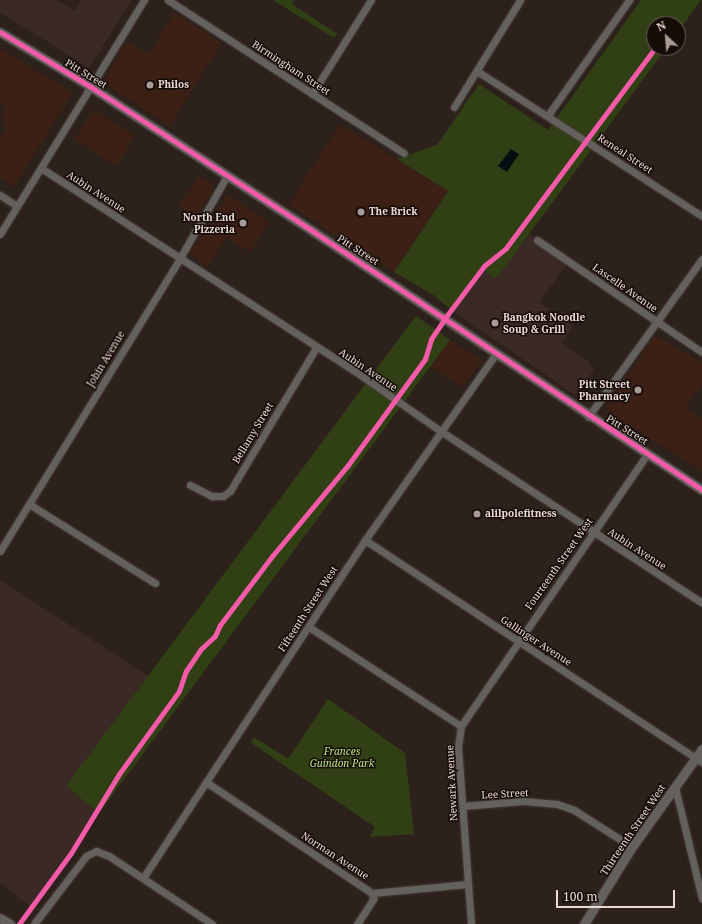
<!DOCTYPE html>
<style>
body{margin:0}
#map{position:relative;width:702px;height:924px;overflow:hidden;background:#2d211c;font-family:"Noto Serif",serif}
div>[style]{position:absolute}
[style*='--x']{left:calc(var(--x)*1px);top:calc(var(--y)*1px);width:calc(var(--w)*1px);rotate:calc(var(--a)*1deg)}
.built>*{inset:0;background:#3c2015}
.industrial>*{inset:0;background:#3b2926}
.education>*{inset:0;background:#3b2925}
.green>*{inset:0;background:#314014}
.water>*{inset:0;background:#050f12}
.roads{filter:drop-shadow(0 0 1px #463c37) drop-shadow(0 0 1px #463c37)}
.minor>*{height:7px;margin:-3.5px;padding:0 3.5px;transform-origin:3.5px;border-radius:3.5px;background:#63605d}
.tertiary>*{height:9px;margin:-4.5px;padding:0 4.5px;transform-origin:4.5px;border-radius:4.5px;background:#63605d}
.cycleway>*{height:5px;margin:-2.5px;padding:0 2.5px;transform-origin:2.5px;border-radius:2.5px;background:#f35aa7}
.dots>*{width:11px;height:11px;translate:-50% -50%;box-sizing:border-box;border:2px solid #150b07;border-radius:50%}
span{translate:-50% -50%;white-space:nowrap;text-align:center;line-height:1.15;-webkit-text-stroke:3px #150b07;paint-order:stroke}
.street-label{font-size:10px;color:#ebdbd4}
.poi-label{font-size:10px;color:#ebdbd4;font-weight:700}
.left{translate:0 -50%;text-align:left}
.right{translate:-100% -50%;text-align:right}
.park-label{font-size:10px;color:#bbe97a;font-style:italic}
.north{position:absolute;left:646px;top:16px;width:40px;height:40px;box-sizing:border-box;background:#150b07;border:1px solid #6b5e59;border-radius:50%;rotate:334deg;font-size:11px;font-weight:700;line-height:16px;text-align:center;color:#ebdbd4}
.north::after{content:'';display:block;margin:auto;width:14px;height:18px;background:#a89a94;clip-path:polygon(50% 0,100% 100%,50% 72%,0 100%)}
.scale{position:absolute;left:556px;top:890px;width:119px;height:18px;box-sizing:border-box;border:2px solid #ebdbd4;border-top:0;padding-left:5px;font-size:12px;line-height:14px;white-space:nowrap;color:#ebdbd4;-webkit-text-stroke:3px #150b07;paint-order:stroke}
</style>
<div id="map">
<div class="built">
<div style="clip-path:polygon(174px 13px,221px 43px,170px 126px,103px 82px,127px 41px,149px 55px)"></div>
<div style="clip-path:polygon(0 49px,73px 92px,14px 187px,0 177px,0 140px,7px 127px,1px 115px,7px 107px,0 103px)"></div>
<div style="clip-path:polygon(94px 109px,135px 136px,116px 166px,75px 139px)"></div>
<div style="clip-path:polygon(340px 124px,448px 191px,394px 272px,289px 204px)"></div>
<div style="clip-path:polygon(199px 175px,212px 183px,213px 191px,197px 217px,179px 206px)"></div>
<div style="clip-path:polygon(228px 195px,269px 222px,250px 252px,227px 237px,207px 266px,189px 253px)"></div>
<div style="clip-path:polygon(655px 335px,702px 363px,702px 384px,686px 407px,702px 419px,702px 472px,605px 409px)"></div>
<div style="clip-path:polygon(450px 340px,482px 360px,463px 387px,431px 367px)"></div>
</div>
<div class="industrial">
<div style="clip-path:polygon(0 0,57px 0,75px 11px,82px 0,132px 0,89px 68px,0 12px)"></div>
<div style="clip-path:polygon(530px 234px,570px 260px,539px 302px,573px 327px,561px 343px,589px 362px,594px 370px,575px 395px,454px 312px,485px 270px,496px 278px)"></div>
</div>
<div class="education">
<div style="clip-path:polygon(0 580px,148px 676px,67px 786px,99px 813px,32px 908px,0 883px)"></div>
</div>
<div class="green">
<div style="clip-path:polygon(273px 0,294px 0,292px 4px,337px 34px,334px 38px)"></div>
<div style="clip-path:polygon(641px 0,701px 0,678px 32px,678px 24px,654px 24px,654px 48px,666px 48px,496px 279px,485px 270px,454px 312px,432px 294px,394px 272px,448px 191px,397px 159px,437px 145px,479px 84px,548px 130px)"></div>
<div style="clip-path:polygon(416px 316px,450px 340px,99px 813px,66px 786px)"></div>
<div style="clip-path:polygon(328px 699px,405px 753px,414px 834px,370px 837px,375px 827px,250px 742px,254px 737px,288px 759px)"></div>
</div>
<div class="water">
<div style="clip-path:polygon(511px 149px,519px 154px,507px 172px,498px 166px)"></div>
</div>
<div class="roads">
<div class="minor">
<div style="--x:168;--y:0;--w:281;--a:33"></div>
<div style="--x:477;--y:71;--w:268;--a:32.8"></div>
<div style="--x:312;--y:94;--w:111;--a:-57.9"></div>
<div style="--x:454;--y:107;--w:126;--a:-58.3"></div>
<div style="--x:548;--y:115;--w:141;--a:-54.8"></div>
<div style="--x:41;--y:168;--w:375;--a:32.9"></div>
<div style="--x:356;--y:372;--w:105;--a:34.9"></div>
<div style="--x:442;--y:432;--w:311;--a:33.3"></div>
<div style="--x:0;--y:195;--w:20;--a:33"></div>
<div style="--x:0;--y:234;--w:275;--a:-58.4"></div>
<div style="--x:537;--y:240;--w:199;--a:34.2"></div>
<div style="--x:588;--y:417;--w:195;--a:-54.2"></div>
<div style="--x:190;--y:485;--w:25;--a:27"></div>
<div style="--x:212;--y:496;--w:11;--a:0"></div>
<div style="--x:223;--y:496;--w:9;--a:-36"></div>
<div style="--x:230;--y:491;--w:167;--a:-59"></div>
<div style="--x:29;--y:504;--w:149;--a:32.1"></div>
<div style="--x:365;--y:540;--w:404;--a:33.4"></div>
<div style="--x:0;--y:551;--w:344;--a:-58.4"></div>
<div style="--x:180;--y:258;--w:95;--a:-60.2"></div>
<div style="--x:309;--y:627;--w:181;--a:33.1"></div>
<div style="--x:461;--y:726;--w:21;--a:98"></div>
<div style="--x:458;--y:747;--w:177;--a:85.8"></div>
<div style="--x:461;--y:726;--w:330;--a:-55.6"></div>
<div style="--x:206;--y:782;--w:200;--a:33.8"></div>
<div style="--x:372;--y:893;--w:96;--a:-5.4"></div>
<div style="--x:675;--y:787;--w:115;--a:76.4"></div>
<div style="--x:463;--y:806;--w:60;--a:-4.8"></div>
<div style="--x:523;--y:801;--w:34;--a:5"></div>
<div style="--x:557;--y:804;--w:18;--a:19"></div>
<div style="--x:574;--y:810;--w:69;--a:32.5"></div>
<div style="--x:143;--y:878;--w:404;--a:-56.7"></div>
<div style="--x:365;--y:540;--w:226;--a:-54.9"></div>
<div style="--x:34;--y:924;--w:86;--a:-52.6"></div>
<div style="--x:86;--y:856;--w:11;--a:-27"></div>
<div style="--x:96;--y:851;--w:14;--a:21"></div>
<div style="--x:109;--y:856;--w:123;--a:33.4"></div>
<div style="--x:357;--y:924;--w:30;--a:-57"></div>
<div style="--x:373;--y:899;--w:6;--a:-99"></div>
</div>
<div class="tertiary">
<div style="--x:0;--y:32;--w:106;--a:31.1"></div>
<div style="--x:91;--y:87;--w:266;--a:33"></div>
<div style="--x:314;--y:232;--w:466;--a:33.6"></div>
<div style="--x:0;--y:918;--w:12;--a:31"></div>
<div style="--x:584;--y:924;--w:91;--a:-58.1"></div>
<div style="--x:632;--y:847;--w:120;--a:-54.5"></div>
</div>
</div>
<div class="cycleway">
<div style="--x:0;--y:32;--w:106;--a:31.1"></div>
<div style="--x:91;--y:87;--w:266;--a:33"></div>
<div style="--x:314;--y:232;--w:466;--a:33.6"></div>
<div style="--x:19;--y:924;--w:88;--a:-53.8"></div>
<div style="--x:71;--y:853;--w:92;--a:-58.7"></div>
<div style="--x:119;--y:774;--w:102;--a:-54.1"></div>
<div style="--x:179;--y:691;--w:21;--a:-71"></div>
<div style="--x:186;--y:671;--w:27;--a:-56"></div>
<div style="--x:201;--y:649;--w:19;--a:-43"></div>
<div style="--x:215;--y:636;--w:12;--a:-66"></div>
<div style="--x:220;--y:625;--w:88;--a:-52.9"></div>
<div style="--x:273;--y:555;--w:117;--a:-50.2"></div>
<div style="--x:348;--y:465;--w:131;--a:-54"></div>
<div style="--x:425;--y:359;--w:21;--a:-73"></div>
<div style="--x:431;--y:339;--w:25;--a:-56"></div>
<div style="--x:445;--y:318;--w:65;--a:-53.1"></div>
<div style="--x:484;--y:266;--w:28;--a:-39"></div>
<div style="--x:506;--y:248;--w:249;--a:-53.3"></div>
</div>
<div class="dots">
<div style="left:150px;top:85px;background:#a89a94"></div>
<div style="left:361px;top:212px;background:#a89a94"></div>
<div style="left:243px;top:223px;background:#a89a94"></div>
<div style="left:495px;top:323px;background:#a89a94"></div>
<div style="left:638px;top:390px;background:#a89a94"></div>
<div style="left:477px;top:514px;background:#a89a94"></div>
</div>
<div class="street-label">
<span style="left:291px;top:68px;rotate:33deg">Birmingham Street</span>
<span style="left:86px;top:74px;rotate:31deg">Pitt Street</span>
<span style="left:625px;top:154px;rotate:33deg">Reneal Street</span>
<span style="left:96px;top:192px;rotate:33deg">Aubin Avenue</span>
<span style="left:358px;top:250px;rotate:33deg">Pitt Street</span>
<span style="left:625px;top:288px;rotate:35deg">Lascelle Avenue</span>
<span style="left:106px;top:359px;rotate:-59deg">Jobin Avenue</span>
<span style="left:368px;top:370px;rotate:34deg">Aubin Avenue</span>
<span style="left:627px;top:430px;rotate:32deg">Pitt Street</span>
<span style="left:253px;top:433px;rotate:-59deg">Bellamy Street</span>
<span style="left:637px;top:549px;rotate:33deg">Aubin Avenue</span>
<span style="left:559px;top:564px;rotate:-55deg">Fourteenth Street West</span>
<span style="left:308px;top:609px;rotate:-57deg">Fifteenth Street West</span>
<span style="left:536px;top:641px;rotate:33deg">Gallinger Avenue</span>
<span style="left:452px;top:783px;rotate:-93deg">Newark Avenue</span>
<span style="left:505px;top:794px;rotate:-3deg">Lee Street</span>
<span style="left:633px;top:830px;rotate:-56deg">Thirteenth Street West</span>
<span style="left:335px;top:856px;rotate:33deg">Norman Avenue</span>
</div>
<div class="poi-label">
<span class="left" style="left:158px;top:85px">Philos</span>
<span class="left" style="left:369px;top:212px">The Brick</span>
<span class="right" style="left:235px;top:223px">North End<br>Pizzeria</span>
<span class="left" style="left:503px;top:323px">Bangkok Noodle<br>Soup &amp; Grill</span>
<span class="right" style="left:630px;top:390px">Pitt Street<br>Pharmacy</span>
<span class="left" style="left:485px;top:514px">alilpolefitness</span>
</div>
<div class="park-label">
<span style="left:342px;top:757px">Frances<br>Guindon Park</span>
</div>
<div class="north">N</div>
<div class="scale">100 m</div>
</div>
